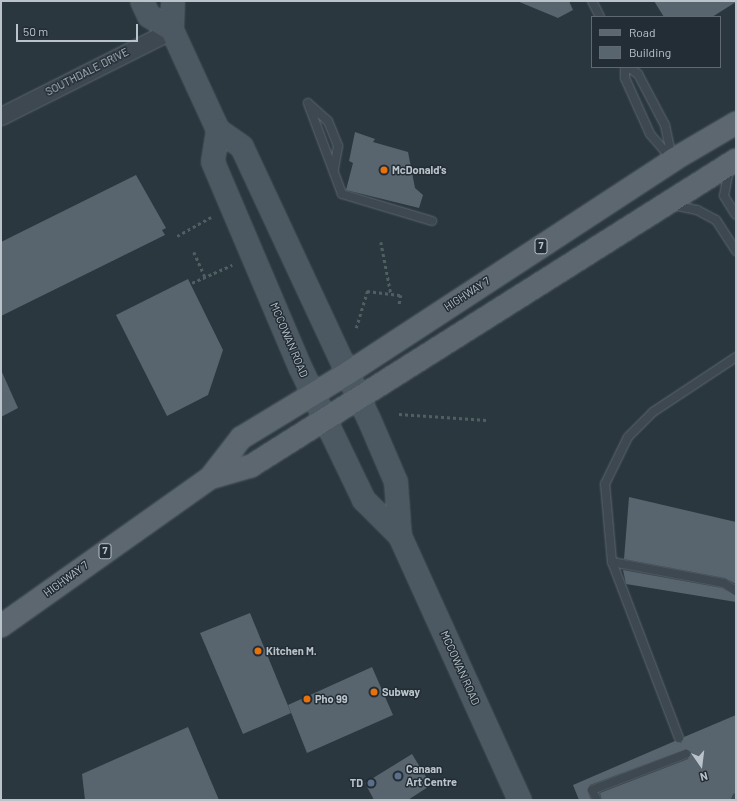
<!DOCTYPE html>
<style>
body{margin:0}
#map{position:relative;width:737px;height:801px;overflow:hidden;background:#2a373f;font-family:Barlow,sans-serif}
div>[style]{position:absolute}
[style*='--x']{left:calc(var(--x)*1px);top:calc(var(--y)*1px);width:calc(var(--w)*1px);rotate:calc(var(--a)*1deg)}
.building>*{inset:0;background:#58656f}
.path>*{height:2.5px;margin-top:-1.25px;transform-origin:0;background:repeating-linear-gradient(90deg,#4e6160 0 3px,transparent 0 6px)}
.roads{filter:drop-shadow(0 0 1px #5c666d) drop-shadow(0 0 1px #5c666d)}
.service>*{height:8px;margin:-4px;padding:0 4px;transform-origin:4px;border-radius:4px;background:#3e4850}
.minor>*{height:17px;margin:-8.5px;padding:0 8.5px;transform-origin:8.5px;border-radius:8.5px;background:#3e4850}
.secondary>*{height:22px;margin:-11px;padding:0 11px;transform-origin:11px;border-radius:11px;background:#4c5862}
.primary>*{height:22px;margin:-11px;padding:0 11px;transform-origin:11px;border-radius:11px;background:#5c676f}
.dots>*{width:11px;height:11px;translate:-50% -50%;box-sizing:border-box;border:2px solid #222d35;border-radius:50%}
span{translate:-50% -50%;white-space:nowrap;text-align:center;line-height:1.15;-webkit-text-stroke:3px #222d35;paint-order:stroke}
.shield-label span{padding:1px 3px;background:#222d35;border:1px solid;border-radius:3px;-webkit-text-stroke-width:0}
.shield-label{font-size:10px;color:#bbc3ca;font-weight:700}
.street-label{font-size:11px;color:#bbc3ca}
.poi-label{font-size:11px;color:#bbc3ca;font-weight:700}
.left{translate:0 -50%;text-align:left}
.right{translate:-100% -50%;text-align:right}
.frame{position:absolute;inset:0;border:2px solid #bbc3ca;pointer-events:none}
.legend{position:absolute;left:591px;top:16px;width:130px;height:52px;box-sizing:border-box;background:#222d35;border:1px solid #5f6971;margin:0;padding:5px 7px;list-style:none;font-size:12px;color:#bbc3ca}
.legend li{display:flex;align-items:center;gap:8px;height:20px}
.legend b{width:20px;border:1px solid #5f6971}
.north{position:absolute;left:681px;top:745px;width:40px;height:40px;-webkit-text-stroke:3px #222d35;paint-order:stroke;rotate:166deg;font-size:11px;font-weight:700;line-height:16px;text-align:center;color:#bbc3ca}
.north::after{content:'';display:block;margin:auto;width:14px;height:18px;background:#bbc3ca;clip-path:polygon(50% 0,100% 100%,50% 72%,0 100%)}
.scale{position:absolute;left:16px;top:24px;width:122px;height:18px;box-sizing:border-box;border:2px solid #bbc3ca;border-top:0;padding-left:5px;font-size:12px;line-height:14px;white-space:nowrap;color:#bbc3ca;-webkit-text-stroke:3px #222d35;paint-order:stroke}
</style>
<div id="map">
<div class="building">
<div style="clip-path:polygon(517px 1px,569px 1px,573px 10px,558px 18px)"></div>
<div style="clip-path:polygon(654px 1px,736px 1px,736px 2px,712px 17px,664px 17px)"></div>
<div style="clip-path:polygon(355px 132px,375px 139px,373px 142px,408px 152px,415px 188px,423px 195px,419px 208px,346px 190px,353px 163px,349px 161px)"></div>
<div style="clip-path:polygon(136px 175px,166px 228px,162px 230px,165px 235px,1px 316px,1px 242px)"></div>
<div style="clip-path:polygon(188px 279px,223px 350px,208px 395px,167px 416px,116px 315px)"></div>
<div style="clip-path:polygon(1px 370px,18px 408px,1px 417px)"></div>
<div style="clip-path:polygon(629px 497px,736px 522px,736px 584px,725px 578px,624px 559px)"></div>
<div style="clip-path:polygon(623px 570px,722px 588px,736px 596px,736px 602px,626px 584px)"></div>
<div style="clip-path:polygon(250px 613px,291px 713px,243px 734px,200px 633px)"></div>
<div style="clip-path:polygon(372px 667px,393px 715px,307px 753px,288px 705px)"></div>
<div style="clip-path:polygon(736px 715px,736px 792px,730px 800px,602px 800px,600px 793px,688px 759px,691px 752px,686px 749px,590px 785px,587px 790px,591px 800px,579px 800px,573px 785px,675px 741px,681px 743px,684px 737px)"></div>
<div style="clip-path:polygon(188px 727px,219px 800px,85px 800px,82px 774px)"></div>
<div style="clip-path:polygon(412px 754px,431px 785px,408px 800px,374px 800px,365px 783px)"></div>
</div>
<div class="path">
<div style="--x:177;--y:236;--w:39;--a:-29"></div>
<div style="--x:381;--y:242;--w:53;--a:79.1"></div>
<div style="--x:194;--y:252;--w:27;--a:66"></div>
<div style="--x:192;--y:283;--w:44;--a:-24.2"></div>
<div style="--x:356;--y:328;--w:39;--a:-73"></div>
<div style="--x:367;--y:291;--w:34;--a:7"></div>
<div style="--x:401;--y:295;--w:11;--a:100"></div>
<div style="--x:399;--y:414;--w:88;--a:3.9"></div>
</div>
<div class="roads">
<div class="service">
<div style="--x:592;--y:1;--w:18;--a:63"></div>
<div style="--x:625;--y:67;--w:11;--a:90"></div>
<div style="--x:625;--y:78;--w:61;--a:65.9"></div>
<div style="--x:650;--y:134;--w:33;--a:49"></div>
<div style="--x:628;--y:67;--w:12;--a:35"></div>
<div style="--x:638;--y:74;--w:58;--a:62.1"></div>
<div style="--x:665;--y:125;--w:33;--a:78"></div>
<div style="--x:308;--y:103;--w:97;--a:69.5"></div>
<div style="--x:342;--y:194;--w:94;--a:16.7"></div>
<div style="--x:310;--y:105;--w:24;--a:42"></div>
<div style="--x:328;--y:121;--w:27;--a:68"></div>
<div style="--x:338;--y:146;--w:23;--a:100"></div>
<div style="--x:729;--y:170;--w:26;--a:101"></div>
<div style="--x:724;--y:196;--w:22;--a:58"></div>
<div style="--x:673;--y:205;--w:25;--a:12"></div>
<div style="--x:697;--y:210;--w:21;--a:28"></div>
<div style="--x:716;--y:220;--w:37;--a:57"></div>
<div style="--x:612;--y:562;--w:114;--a:10.6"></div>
<div style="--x:724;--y:583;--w:14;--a:34"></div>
<div style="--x:679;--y:738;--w:188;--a:-110.8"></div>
<div style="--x:612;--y:562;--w:78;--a:-95.1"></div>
<div style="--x:605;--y:484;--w:52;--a:-63.9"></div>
<div style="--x:628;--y:437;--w:35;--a:-45"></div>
<div style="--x:653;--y:412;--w:100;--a:-33.5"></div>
<div style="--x:597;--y:800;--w:11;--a:-117"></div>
<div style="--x:592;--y:790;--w:101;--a:-21"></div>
<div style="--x:735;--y:800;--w:3;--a:-72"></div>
</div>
<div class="minor">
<div style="--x:1;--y:116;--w:191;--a:-26.7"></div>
</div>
<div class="secondary">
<div style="--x:142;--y:1;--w:17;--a:65"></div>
<div style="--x:149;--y:16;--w:27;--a:31"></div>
<div style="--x:173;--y:1;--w:29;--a:92"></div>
<div style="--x:172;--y:30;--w:110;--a:65.3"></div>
<div style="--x:218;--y:130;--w:29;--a:35"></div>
<div style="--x:242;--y:147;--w:300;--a:65"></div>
<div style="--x:369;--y:419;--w:69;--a:66.8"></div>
<div style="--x:396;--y:482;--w:54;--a:85.8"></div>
<div style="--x:400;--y:536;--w:290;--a:65.6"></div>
<div style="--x:218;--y:130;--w:32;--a:99"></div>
<div style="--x:213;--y:162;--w:225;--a:67"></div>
<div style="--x:301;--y:369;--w:145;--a:64.3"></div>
<div style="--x:364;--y:500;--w:51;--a:45"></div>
</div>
<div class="primary">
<div style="--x:210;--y:478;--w:51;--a:-52.2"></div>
<div style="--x:241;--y:438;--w:125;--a:-31.3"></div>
<div style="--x:348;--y:373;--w:389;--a:-33.2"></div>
<div style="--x:673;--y:160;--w:73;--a:-30.4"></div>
<div style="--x:1;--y:626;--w:256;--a:-35.3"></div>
<div style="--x:210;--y:478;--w:43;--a:-16.3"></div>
<div style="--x:251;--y:466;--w:573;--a:-32.25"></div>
</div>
</div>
<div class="dots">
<div style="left:384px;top:170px;background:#e8710a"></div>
<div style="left:258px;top:651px;background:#e8710a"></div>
<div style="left:374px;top:692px;background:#e8710a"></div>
<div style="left:307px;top:699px;background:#e8710a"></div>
<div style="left:398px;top:776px;background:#5c6f8a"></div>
<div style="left:371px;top:783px;background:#5c6f8a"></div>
</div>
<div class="shield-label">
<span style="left:541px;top:246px">7</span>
<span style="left:105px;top:551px">7</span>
</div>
<div class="street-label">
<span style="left:87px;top:72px;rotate:-27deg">SOUTHDALE DRIVE</span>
<span style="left:467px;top:294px;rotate:-33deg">HIGHWAY 7</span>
<span style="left:289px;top:340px;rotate:67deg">MCCOWAN ROAD</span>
<span style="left:66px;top:579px;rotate:-36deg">HIGHWAY 7</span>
<span style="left:460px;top:668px;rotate:66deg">MCCOWAN ROAD</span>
</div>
<div class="poi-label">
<span class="left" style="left:392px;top:170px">McDonald's</span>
<span class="left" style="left:266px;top:651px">Kitchen M.</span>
<span class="left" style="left:382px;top:692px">Subway</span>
<span class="left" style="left:315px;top:699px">Pho 99</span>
<span class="left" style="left:406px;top:776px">Canaan<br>Art Centre</span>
<span class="right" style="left:363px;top:783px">TD</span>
</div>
<div class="frame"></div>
<ul class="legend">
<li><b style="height:5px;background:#5c676f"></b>Road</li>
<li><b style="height:11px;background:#58656f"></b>Building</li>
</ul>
<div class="north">N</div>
<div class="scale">50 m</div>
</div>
